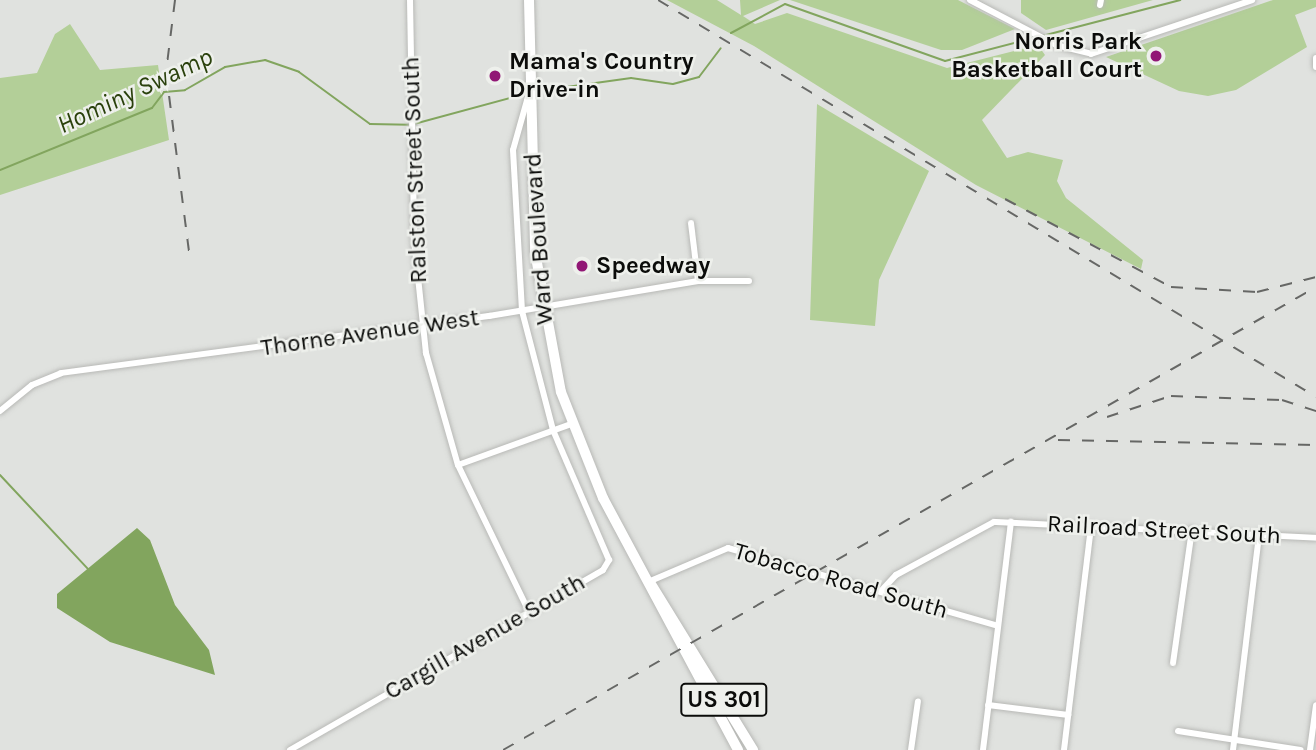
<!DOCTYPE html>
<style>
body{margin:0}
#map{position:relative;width:1316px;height:750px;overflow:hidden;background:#e0e2df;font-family:Karla,sans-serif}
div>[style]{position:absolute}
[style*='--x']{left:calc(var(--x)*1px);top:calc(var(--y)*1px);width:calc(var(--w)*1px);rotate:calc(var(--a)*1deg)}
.green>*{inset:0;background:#b3cf98}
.water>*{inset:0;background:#82a55e}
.stream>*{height:2px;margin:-1px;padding:0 1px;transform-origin:1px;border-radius:1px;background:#82a55e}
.roads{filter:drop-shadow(0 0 2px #b8b9b6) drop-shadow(0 0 2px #b8b9b6)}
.minor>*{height:6px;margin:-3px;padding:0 3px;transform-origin:3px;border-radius:3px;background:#fff}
.highway>*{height:10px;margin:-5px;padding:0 5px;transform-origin:5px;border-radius:5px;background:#fff}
.rail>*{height:2px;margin-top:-1px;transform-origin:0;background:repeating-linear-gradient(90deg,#666765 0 12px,transparent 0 24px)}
.dots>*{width:19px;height:19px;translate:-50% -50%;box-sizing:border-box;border:4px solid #eef0ec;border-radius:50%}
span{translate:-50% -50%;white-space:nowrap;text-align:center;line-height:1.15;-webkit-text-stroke:5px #eef0ec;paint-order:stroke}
.shield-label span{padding:2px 5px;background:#eef0ec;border:2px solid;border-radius:5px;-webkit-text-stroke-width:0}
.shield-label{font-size:23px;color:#0b0c0a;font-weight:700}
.poi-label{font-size:24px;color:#0b0c0a;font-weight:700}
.right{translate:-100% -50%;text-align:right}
.left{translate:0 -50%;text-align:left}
.street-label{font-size:24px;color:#0b0c0a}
.water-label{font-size:26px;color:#2a410c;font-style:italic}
</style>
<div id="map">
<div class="green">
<div style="clip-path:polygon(667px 0,717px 0,741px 15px,740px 0,780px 0,743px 16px,755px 24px,787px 13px,947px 68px,1038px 45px,1045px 55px,982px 120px,1007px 158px,1028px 152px,1063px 160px,1057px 181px,1066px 198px,1143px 260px,1141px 269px,976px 185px,754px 46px)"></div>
<div style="clip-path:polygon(790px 0,958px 0,1015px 29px,962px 50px,941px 50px)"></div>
<div style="clip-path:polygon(1021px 0,1153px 0,1046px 30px,1021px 13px)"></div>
<div style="clip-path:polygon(1273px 0,1316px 0,1316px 7px,1295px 15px,1307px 47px,1236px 90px,1208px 96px,1179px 91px,1106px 57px)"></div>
<div style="clip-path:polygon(70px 24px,100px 70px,158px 65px,169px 140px,0 195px,0 78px,37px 73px,55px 34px)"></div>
<div style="clip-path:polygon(817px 104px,929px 171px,879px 280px,875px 326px,810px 320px)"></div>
</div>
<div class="water">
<div style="clip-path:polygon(137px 528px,150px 540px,175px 605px,209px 650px,215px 675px,110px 642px,57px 608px,57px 594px)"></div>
</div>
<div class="stream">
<div style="--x:731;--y:33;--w:61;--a:-28.2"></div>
<div style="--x:785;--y:4;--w:170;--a:19.6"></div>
<div style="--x:945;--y:61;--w:95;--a:-14.6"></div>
<div style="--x:1042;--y:36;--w:143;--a:-14.6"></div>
<div style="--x:545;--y:90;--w:87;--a:-7.9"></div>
<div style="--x:631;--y:78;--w:42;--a:8.1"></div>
<div style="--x:673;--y:84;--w:27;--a:-15"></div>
<div style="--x:699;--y:77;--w:36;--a:-53"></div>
<div style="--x:414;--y:124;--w:107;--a:-15.2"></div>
<div style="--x:0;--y:170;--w:164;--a:-22.2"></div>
<div style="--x:152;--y:108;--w:20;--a:-53"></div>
<div style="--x:164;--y:92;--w:21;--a:-5"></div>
<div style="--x:185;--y:90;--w:46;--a:-29.9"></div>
<div style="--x:225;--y:67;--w:41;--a:-9.9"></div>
<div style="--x:265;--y:60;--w:36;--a:19"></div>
<div style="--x:299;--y:72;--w:88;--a:36.2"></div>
<div style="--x:370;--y:124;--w:39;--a:1"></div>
<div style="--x:0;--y:475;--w:129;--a:46.9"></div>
</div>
<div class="roads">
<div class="minor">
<div style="--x:410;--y:0;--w:239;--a:89"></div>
<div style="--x:414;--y:239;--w:115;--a:84"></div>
<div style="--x:426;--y:353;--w:116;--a:74.1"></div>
<div style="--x:458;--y:465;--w:163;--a:64.2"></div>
<div style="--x:970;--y:0;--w:97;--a:27.6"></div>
<div style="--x:1056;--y:45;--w:36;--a:14"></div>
<div style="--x:1091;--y:54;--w:170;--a:-18.5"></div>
<div style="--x:1100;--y:5;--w:5;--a:-79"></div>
<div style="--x:1316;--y:58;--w:9;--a:90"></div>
<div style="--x:691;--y:223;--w:58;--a:83.1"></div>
<div style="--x:0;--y:411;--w:41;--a:-39.1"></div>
<div style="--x:32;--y:385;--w:31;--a:-22"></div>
<div style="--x:61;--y:373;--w:432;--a:-7.6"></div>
<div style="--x:489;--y:316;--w:212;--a:-9.5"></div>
<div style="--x:698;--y:281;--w:51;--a:0"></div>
<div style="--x:458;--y:465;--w:120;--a:-19.9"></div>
<div style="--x:648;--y:582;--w:87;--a:-23"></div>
<div style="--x:728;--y:548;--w:281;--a:16.1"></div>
<div style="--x:881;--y:591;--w:22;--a:-47"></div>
<div style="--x:896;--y:575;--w:111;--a:-28.4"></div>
<div style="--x:994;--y:522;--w:322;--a:2.8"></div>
<div style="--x:1173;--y:663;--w:135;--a:-81.9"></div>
<div style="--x:988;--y:705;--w:81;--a:7.1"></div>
<div style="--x:1178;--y:731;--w:124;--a:8.8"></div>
<div style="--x:290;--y:750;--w:361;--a:-29.9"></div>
<div style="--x:603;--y:570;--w:12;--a:-59"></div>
<div style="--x:609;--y:560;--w:142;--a:-113.3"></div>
<div style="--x:553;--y:430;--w:123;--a:-104.6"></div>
<div style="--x:522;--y:311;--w:161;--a:-93.2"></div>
<div style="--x:513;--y:150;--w:59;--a:-74.3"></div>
<div style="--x:911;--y:750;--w:49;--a:-81.9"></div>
<div style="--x:983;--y:750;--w:230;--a:-83"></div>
<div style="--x:1064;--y:750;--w:226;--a:-83.1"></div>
<div style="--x:1233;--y:750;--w:218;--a:-83.1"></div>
<div style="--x:1310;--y:750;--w:45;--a:-82.4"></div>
</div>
<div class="highway">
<div style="--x:529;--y:0;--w:252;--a:88.6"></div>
<div style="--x:535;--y:252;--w:142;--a:79.5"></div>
<div style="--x:561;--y:392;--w:114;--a:68.4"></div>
<div style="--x:603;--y:498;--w:286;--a:61.8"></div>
<div style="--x:651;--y:584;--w:195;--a:58.4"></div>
</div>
</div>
<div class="rail">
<div style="--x:175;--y:0;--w:73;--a:97.1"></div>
<div style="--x:166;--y:72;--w:190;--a:82.7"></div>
<div style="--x:658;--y:0;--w:768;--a:31.1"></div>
<div style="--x:1005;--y:199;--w:188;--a:27.9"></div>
<div style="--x:1171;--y:287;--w:86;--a:3.3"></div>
<div style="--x:1257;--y:292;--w:61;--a:-14.3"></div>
<div style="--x:1107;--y:417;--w:67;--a:-18.2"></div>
<div style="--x:1171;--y:396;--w:111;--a:2.1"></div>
<div style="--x:1282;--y:400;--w:36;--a:18"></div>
<div style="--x:1058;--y:440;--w:258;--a:1.1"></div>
<div style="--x:503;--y:750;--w:936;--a:-29.66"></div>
</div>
<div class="dots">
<div style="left:1156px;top:56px;background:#911775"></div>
<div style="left:495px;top:76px;background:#911775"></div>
<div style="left:582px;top:266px;background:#911775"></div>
</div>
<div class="shield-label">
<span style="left:724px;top:700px">US 301</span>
</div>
<div class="poi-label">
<span class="right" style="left:1142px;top:56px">Norris Park<br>Basketball Court</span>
<span class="left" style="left:509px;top:76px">Mama's Country<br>Drive-in</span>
<span class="left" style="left:596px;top:266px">Speedway</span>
</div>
<div class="street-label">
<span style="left:415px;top:170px;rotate:-92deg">Ralston Street South</span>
<span style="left:539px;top:239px;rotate:-94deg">Ward Boulevard</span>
<span style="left:370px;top:333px;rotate:-8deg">Thorne Avenue West</span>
<span style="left:1164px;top:530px;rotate:3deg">Railroad Street South</span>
<span style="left:841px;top:581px;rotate:16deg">Tobacco Road South</span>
<span style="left:485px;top:637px;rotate:-30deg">Cargill Avenue South</span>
</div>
<div class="water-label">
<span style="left:135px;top:91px;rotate:-25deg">Hominy Swamp</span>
</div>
</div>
